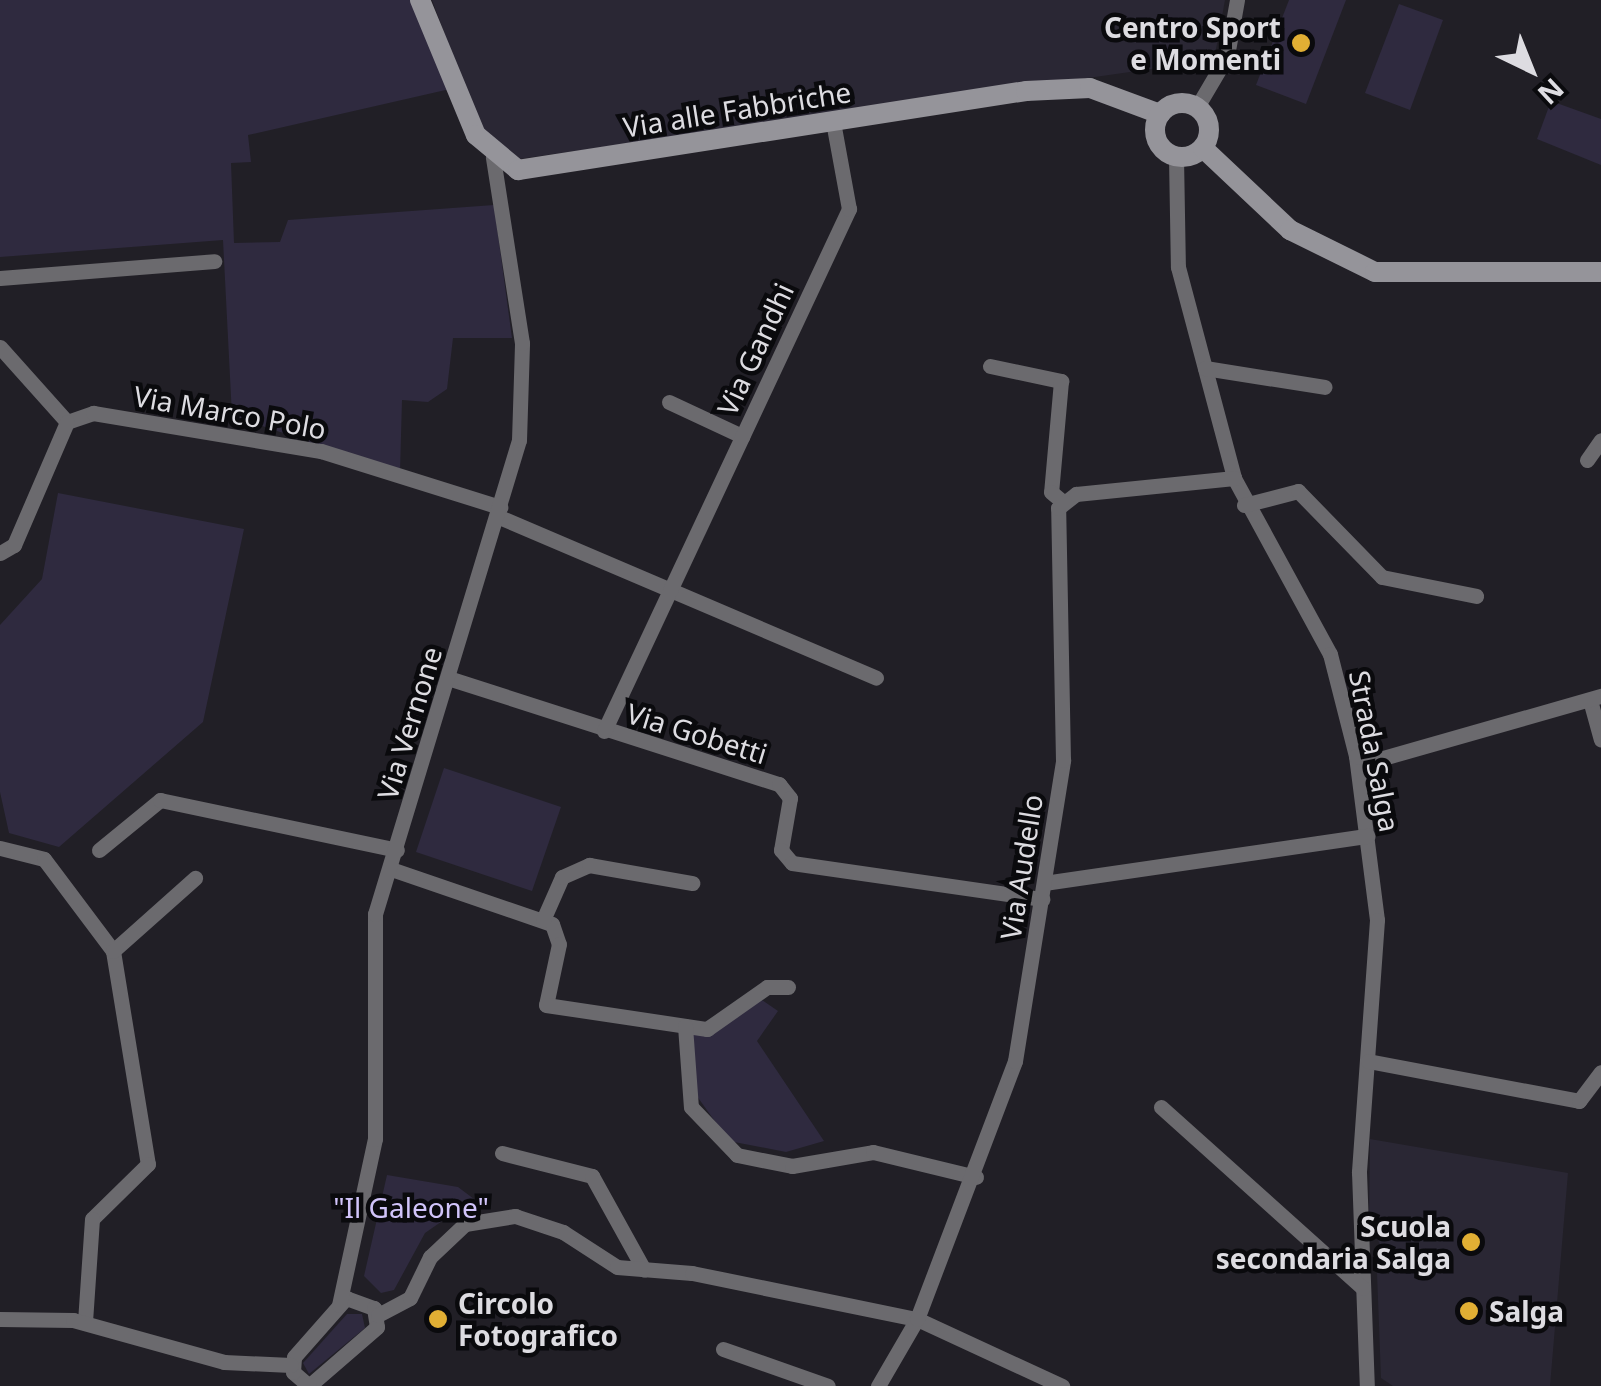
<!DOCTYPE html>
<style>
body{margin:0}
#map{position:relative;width:1601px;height:1386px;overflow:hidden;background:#211f26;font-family:"Noto Sans",sans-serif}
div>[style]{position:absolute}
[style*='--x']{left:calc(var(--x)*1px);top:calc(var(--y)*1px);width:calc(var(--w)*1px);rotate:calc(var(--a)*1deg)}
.built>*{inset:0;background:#2a2734}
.green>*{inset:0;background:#2f2a3f}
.street>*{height:15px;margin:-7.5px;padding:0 7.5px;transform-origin:7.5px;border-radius:7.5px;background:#6b6a6e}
.secondary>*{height:20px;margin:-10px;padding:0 10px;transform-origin:10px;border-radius:10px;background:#95949a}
.secondary>.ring{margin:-10px;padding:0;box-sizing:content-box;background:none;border:20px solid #95949a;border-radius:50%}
.dots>*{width:28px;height:28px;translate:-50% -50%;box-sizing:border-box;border:5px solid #0a0a0d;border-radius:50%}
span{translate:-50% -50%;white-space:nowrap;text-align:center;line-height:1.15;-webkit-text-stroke:9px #0a0a0d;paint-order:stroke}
.poi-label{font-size:28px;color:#dddce1;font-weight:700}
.right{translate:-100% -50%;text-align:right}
.left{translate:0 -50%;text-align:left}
.street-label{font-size:28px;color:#dddce1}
.park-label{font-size:28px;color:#d1c4fa}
.north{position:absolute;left:1481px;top:20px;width:100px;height:100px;-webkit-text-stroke:8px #0a0a0d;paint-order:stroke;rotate:137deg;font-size:28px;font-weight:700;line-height:40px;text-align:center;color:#dddce1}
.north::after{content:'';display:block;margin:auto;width:35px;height:45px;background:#dddce1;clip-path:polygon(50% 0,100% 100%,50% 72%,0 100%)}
</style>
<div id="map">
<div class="built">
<div style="clip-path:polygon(432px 0,1225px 0,1214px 60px,519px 159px,481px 132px)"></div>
<div style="clip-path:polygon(1370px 1139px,1568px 1173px,1550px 1386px,1393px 1386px,1381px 1378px,1377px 1273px,1389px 1274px,1389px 1265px,1369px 1220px)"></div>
</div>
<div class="green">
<div style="clip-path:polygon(0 0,413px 0,450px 89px,248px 135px,251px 162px,231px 163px,234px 243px,280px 242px,288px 220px,494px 205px,512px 338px,453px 338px,447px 389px,428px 402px,402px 400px,400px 472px,232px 416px,223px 240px,0 257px)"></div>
<div style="clip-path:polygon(1289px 0,1346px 0,1306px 104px,1256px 85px)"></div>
<div style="clip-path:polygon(1399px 4px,1443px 20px,1410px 110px,1365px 93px)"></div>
<div style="clip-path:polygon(1551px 101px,1601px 119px,1601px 165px,1537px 139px)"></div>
<div style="clip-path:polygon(58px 493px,244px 529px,203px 722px,59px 847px,9px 833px,0 792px,0 625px,42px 579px)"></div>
<div style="clip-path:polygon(444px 768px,561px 807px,532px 891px,416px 852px)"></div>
<div style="clip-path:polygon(759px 998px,778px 1011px,757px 1041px,824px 1141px,786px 1152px,729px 1141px,694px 1092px,693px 1035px)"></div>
<div style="clip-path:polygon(387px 1175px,458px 1187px,474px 1199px,425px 1233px,394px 1290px,381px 1293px,364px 1276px)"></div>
<div style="clip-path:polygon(347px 1314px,362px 1314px,365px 1328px,309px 1374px,303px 1363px)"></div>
</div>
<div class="street">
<div style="--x:1197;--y:107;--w:59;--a:-59.5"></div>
<div style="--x:1227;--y:56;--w:57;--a:-79.9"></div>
<div style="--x:1176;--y:157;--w:110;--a:89"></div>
<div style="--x:1178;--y:267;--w:218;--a:75.1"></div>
<div style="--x:1234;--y:478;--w:200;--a:61.4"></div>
<div style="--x:1330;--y:654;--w:105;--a:75.7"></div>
<div style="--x:1356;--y:756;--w:165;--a:82.7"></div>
<div style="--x:1377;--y:920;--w:253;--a:94.1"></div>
<div style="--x:1359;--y:1172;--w:214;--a:87.9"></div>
<div style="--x:0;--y:278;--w:215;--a:-4.5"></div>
<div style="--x:0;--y:347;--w:101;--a:48.2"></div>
<div style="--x:990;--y:366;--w:73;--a:11.9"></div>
<div style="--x:1061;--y:381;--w:111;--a:95.1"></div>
<div style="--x:1051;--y:492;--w:16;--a:40"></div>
<div style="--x:1205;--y:368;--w:121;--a:9"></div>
<div style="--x:669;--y:402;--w:81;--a:25"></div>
<div style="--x:67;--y:422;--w:28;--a:-19"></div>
<div style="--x:93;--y:413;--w:231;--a:9.5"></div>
<div style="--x:321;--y:451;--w:188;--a:17.4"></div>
<div style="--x:1587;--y:460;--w:24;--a:-55"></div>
<div style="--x:1244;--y:505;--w:56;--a:-14.5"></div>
<div style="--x:1298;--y:491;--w:120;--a:45.7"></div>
<div style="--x:1382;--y:577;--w:96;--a:11.4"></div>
<div style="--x:497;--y:516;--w:412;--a:23.1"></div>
<div style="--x:0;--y:553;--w:16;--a:-30"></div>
<div style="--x:14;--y:545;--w:134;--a:-66.7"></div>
<div style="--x:448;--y:678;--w:348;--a:17.8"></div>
<div style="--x:779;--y:784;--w:18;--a:52"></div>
<div style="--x:790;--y:798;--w:53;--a:99.8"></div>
<div style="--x:781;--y:850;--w:17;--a:50"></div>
<div style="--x:792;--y:863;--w:253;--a:8.2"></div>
<div style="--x:1590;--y:700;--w:41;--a:74.6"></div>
<div style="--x:604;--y:731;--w:577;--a:-64.86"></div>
<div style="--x:849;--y:209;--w:88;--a:-100.4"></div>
<div style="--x:1356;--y:756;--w:27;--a:4"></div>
<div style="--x:1383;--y:758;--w:227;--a:-15.9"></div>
<div style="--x:0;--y:848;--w:45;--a:14"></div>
<div style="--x:44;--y:859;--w:115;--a:53.1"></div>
<div style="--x:113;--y:951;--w:216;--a:80.7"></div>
<div style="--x:148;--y:1164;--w:78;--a:135.5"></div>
<div style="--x:92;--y:1219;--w:104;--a:93.9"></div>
<div style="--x:99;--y:850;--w:79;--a:-39.3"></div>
<div style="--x:160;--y:800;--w:242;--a:11.9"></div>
<div style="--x:391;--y:869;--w:170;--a:18.9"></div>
<div style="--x:552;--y:924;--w:21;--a:71"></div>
<div style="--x:559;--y:944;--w:62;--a:102"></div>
<div style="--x:546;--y:1005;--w:163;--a:8.5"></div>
<div style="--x:707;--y:1029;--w:73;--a:-35"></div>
<div style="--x:767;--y:987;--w:21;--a:0"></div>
<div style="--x:1044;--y:883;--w:327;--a:-8.3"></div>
<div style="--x:543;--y:920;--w:47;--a:-66.2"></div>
<div style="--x:562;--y:877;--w:30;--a:-24"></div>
<div style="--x:589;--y:865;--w:105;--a:9.9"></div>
<div style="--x:113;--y:951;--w:110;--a:-41.7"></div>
<div style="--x:685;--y:1026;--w:81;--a:85.8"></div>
<div style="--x:691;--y:1107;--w:66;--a:46.2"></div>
<div style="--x:737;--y:1155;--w:56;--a:11.3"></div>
<div style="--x:792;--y:1166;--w:82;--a:-9.8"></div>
<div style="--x:873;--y:1152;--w:106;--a:13.6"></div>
<div style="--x:1368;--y:1061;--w:215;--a:10.7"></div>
<div style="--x:1579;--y:1101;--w:36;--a:-53"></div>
<div style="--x:1161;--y:1107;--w:271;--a:41.9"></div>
<div style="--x:502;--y:1153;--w:93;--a:14.3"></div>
<div style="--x:592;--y:1176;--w:107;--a:61"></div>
<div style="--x:346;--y:1298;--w:30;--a:20"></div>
<div style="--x:374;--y:1308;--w:19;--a:81"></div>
<div style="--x:377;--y:1327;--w:90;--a:139.1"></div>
<div style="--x:309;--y:1386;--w:21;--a:-139"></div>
<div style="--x:293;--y:1372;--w:15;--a:-86"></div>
<div style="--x:294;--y:1357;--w:79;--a:-48.6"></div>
<div style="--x:339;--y:1305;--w:170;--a:-77.8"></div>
<div style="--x:375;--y:1139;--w:225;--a:-90"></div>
<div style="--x:375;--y:914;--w:495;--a:-73.1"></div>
<div style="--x:519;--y:440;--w:97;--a:-88.2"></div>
<div style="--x:522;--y:343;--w:188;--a:-98.9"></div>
<div style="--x:378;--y:1315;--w:36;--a:-28"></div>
<div style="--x:410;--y:1298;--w:46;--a:-64"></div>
<div style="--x:430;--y:1257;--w:48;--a:-43.3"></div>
<div style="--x:465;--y:1224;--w:51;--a:-9.1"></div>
<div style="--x:515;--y:1216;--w:51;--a:18.4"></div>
<div style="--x:563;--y:1232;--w:64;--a:32.9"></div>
<div style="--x:617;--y:1267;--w:75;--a:4.6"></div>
<div style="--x:692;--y:1273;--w:230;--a:11.6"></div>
<div style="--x:917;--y:1319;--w:160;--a:24.8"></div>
<div style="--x:0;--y:1319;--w:73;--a:0.8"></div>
<div style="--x:73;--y:1320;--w:157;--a:15.5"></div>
<div style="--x:224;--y:1362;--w:67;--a:2.6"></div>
<div style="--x:723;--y:1349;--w:111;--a:19.4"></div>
<div style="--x:878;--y:1386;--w:78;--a:-59.8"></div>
<div style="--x:917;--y:1319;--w:276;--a:-69.2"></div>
<div style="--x:1015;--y:1061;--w:305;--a:-80.9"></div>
<div style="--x:1063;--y:760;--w:252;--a:-91.1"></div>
<div style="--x:1058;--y:508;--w:23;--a:-38"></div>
<div style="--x:1076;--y:494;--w:159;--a:-5.8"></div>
</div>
<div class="secondary">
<div style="--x:420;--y:0;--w:146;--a:67.5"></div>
<div style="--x:476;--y:135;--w:55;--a:39.8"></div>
<div style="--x:518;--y:170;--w:514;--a:-8.84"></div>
<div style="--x:1026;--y:91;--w:64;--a:-2.7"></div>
<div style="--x:1090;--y:88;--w:75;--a:20.4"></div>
<div class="ring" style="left:1155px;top:103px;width:34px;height:34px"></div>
<div style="--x:1203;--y:148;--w:120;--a:43.3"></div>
<div style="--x:1290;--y:230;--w:95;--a:26.3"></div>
<div style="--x:1375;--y:272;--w:226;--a:0"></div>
</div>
<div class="dots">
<div style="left:1301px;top:43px;background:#e1af34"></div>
<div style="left:1471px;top:1242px;background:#e1af34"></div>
<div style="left:1469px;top:1311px;background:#e1af34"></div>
<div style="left:438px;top:1319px;background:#e1af34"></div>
</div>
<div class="poi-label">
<span class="right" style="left:1281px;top:43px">Centro Sport<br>e Momenti</span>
<span class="right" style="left:1451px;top:1242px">Scuola<br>secondaria Salga</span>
<span class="left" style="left:458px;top:1319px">Circolo<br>Fotografico</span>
<span class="left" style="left:1489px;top:1311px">Salga</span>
</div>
<div class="street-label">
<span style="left:737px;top:109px;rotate:-9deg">Via alle Fabbriche</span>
<span style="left:755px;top:349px;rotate:-65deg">Via Gandhi</span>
<span style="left:230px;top:412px;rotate:10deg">Via Marco Polo</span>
<span style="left:409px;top:723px;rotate:-73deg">Via Vernone</span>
<span style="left:697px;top:733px;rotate:17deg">Via Gobetti</span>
<span style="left:1375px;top:751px;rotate:79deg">Strada Salga</span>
<span style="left:1021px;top:867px;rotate:-81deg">Via Audello</span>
</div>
<div class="park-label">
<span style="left:411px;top:1207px">"Il Galeone"</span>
</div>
<div class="north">N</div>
</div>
